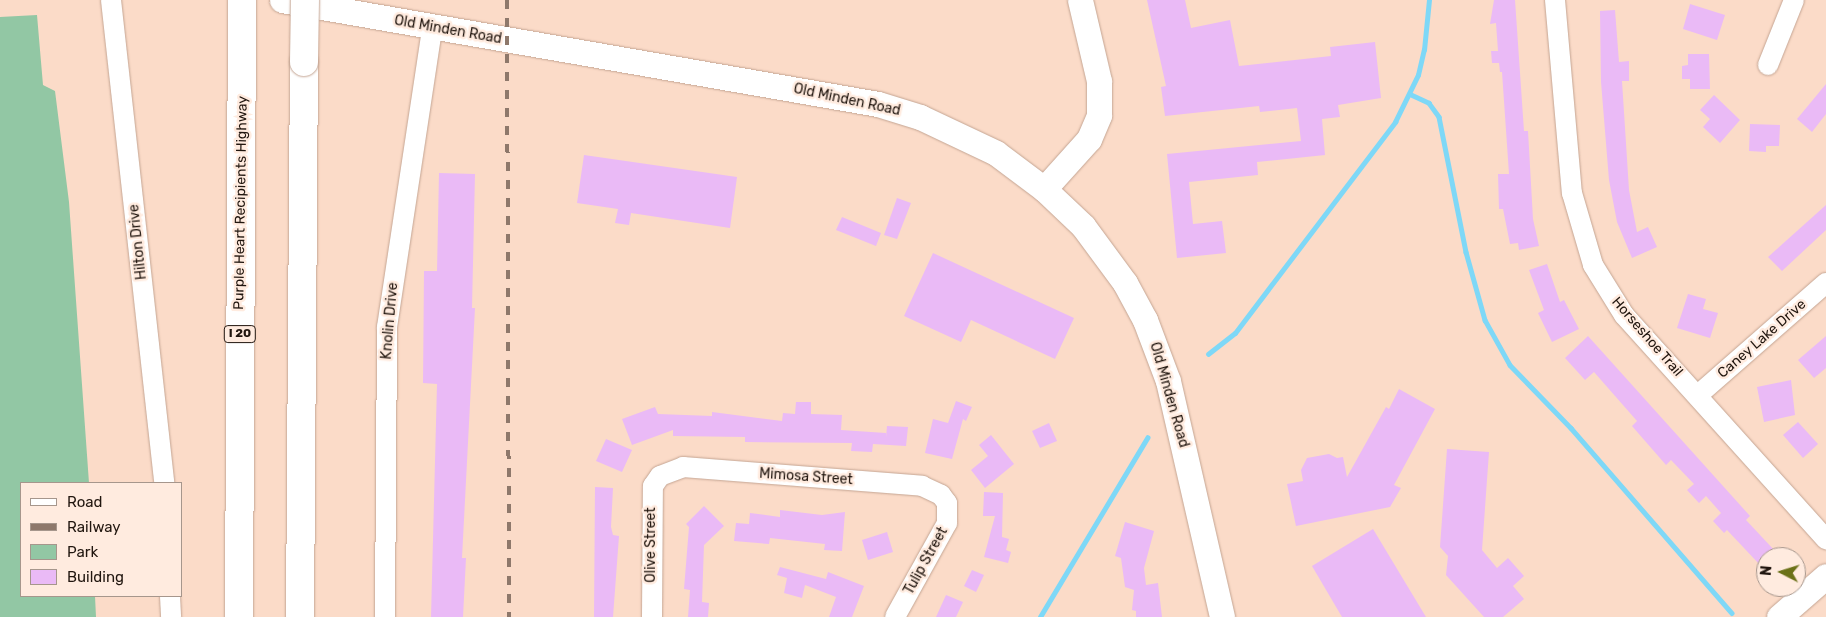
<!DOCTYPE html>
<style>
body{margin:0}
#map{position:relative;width:1826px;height:617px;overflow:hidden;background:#fbdbc8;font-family:Rubik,sans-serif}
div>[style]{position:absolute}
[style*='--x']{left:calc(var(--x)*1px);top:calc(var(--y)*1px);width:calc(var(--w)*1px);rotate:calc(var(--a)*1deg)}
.green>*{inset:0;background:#92c7a4}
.stream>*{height:4.5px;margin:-2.25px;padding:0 2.25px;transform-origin:2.25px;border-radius:2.25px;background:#7ed8f7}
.building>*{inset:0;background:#eabaf6}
.roads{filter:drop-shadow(0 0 1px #c4a593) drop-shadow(0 0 1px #c4a593)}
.minor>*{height:20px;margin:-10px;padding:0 10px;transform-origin:10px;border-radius:10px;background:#fff}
.major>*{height:25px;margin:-12.5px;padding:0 12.5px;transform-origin:12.5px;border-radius:12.5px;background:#fff}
.highway>*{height:28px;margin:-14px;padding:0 14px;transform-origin:14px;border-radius:14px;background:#fff}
.rail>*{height:4px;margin-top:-2px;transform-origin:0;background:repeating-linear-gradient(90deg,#8e786b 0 9px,transparent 0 18px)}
.bridges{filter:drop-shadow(0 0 1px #c4a593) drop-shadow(0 0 1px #c4a593)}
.highway-bridge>*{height:28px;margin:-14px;padding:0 14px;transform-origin:14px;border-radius:14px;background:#fff}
span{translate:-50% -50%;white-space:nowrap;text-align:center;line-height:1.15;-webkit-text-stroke:5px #ffebdf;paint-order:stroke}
.shield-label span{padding:1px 4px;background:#ffebdf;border:1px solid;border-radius:4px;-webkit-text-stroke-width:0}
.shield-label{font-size:12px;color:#21160f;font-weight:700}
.street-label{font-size:14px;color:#21160f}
.legend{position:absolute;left:20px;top:482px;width:162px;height:115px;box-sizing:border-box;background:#ffebdf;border:1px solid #a6968c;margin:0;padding:6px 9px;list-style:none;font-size:15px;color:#21160f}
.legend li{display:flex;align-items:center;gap:10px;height:25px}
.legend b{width:25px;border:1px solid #a6968c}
.north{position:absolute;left:1756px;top:547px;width:50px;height:50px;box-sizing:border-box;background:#ffebdf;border:1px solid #a6968c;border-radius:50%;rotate:275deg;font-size:14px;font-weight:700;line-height:20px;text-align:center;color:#21160f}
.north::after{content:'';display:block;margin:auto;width:18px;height:22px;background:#6b7118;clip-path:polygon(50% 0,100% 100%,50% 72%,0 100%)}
</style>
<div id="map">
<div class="green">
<div style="clip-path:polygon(37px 15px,43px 85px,55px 91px,69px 202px,89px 483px,21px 483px,21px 596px,95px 596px,96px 617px,0 617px,0 17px)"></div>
</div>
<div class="stream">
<div style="--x:1410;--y:94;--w:21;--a:25"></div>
<div style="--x:1429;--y:103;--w:17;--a:54"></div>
<div style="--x:1439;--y:117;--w:138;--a:78.7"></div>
<div style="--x:1466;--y:252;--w:71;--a:74.4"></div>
<div style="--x:1485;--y:320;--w:51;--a:60.9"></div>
<div style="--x:1510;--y:365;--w:88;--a:45.9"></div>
<div style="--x:1571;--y:428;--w:245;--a:49"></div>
<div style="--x:1208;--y:354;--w:34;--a:-38"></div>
<div style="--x:1235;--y:333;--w:265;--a:-52.8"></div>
<div style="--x:1395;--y:122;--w:52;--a:-63.9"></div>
<div style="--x:1418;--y:75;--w:26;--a:-77"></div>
<div style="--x:1424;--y:50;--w:50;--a:-84.3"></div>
<div style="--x:1040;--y:617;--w:209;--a:-59.1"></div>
</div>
<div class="building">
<div style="clip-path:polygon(1147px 0,1185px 0,1191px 28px,1230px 20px,1239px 66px,1331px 56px,1330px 47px,1375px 42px,1381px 98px,1338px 105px,1340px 117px,1322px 119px,1325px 155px,1257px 162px,1258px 175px,1189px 182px,1193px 224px,1222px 221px,1226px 253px,1177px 258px,1167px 154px,1301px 141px,1297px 108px,1260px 112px,1259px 106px,1165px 116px,1161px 87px,1166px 86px)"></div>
<div style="clip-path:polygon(1494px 0,1515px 0,1524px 131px,1528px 131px,1533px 219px,1539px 246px,1519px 250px,1518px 243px,1510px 244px,1503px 209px,1499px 209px,1498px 174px,1509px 174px,1502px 72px,1500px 72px,1499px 63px,1492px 63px,1491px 51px,1498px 51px,1496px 23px,1490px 24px)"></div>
<div style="clip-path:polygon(1690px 4px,1725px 15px,1717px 40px,1683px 29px)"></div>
<div style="clip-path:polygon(1615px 10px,1619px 62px,1629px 61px,1629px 81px,1622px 81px,1629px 190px,1637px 232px,1648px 227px,1657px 247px,1632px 258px,1617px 222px,1609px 180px,1601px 82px,1600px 11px)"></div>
<div style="clip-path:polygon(1688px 54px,1709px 54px,1710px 89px,1690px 89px,1690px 79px,1682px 79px,1682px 66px,1688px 65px)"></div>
<div style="clip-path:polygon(1826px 84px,1826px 114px,1812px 132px,1797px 119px)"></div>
<div style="clip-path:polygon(1714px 95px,1740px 120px,1720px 143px,1703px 127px,1710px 119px,1700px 110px)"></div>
<div style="clip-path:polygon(1750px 124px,1780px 125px,1779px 146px,1766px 146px,1766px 152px,1749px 151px)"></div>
<div style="clip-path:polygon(584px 155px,737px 177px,730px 228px,631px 213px,629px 225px,615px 223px,618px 209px,577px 203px)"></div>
<div style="clip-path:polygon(439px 173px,475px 174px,472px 308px,475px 308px,462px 558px,466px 558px,463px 617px,431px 617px,437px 384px,423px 383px,424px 271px,437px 271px)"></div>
<div style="clip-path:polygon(897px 198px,911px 203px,897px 239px,884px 235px)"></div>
<div style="clip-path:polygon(1826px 205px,1826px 230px,1782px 271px,1768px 257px)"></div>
<div style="clip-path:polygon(842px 217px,881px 233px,876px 246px,836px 230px)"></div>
<div style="clip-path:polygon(933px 253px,1074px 318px,1055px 359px,971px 320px,961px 342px,904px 316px)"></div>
<div style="clip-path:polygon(1547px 264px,1560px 302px,1564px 300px,1579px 329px,1552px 342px,1538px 313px,1544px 310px,1529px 270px)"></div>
<div style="clip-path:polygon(1688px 294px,1706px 299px,1703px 309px,1718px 313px,1710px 338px,1677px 328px)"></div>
<div style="clip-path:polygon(1588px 336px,1750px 516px,1746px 520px,1775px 551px,1760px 565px,1727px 530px,1724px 533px,1713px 521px,1721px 513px,1706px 496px,1699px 503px,1687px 490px,1694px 484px,1671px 460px,1666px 465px,1632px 426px,1637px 421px,1594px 372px,1585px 380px,1565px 358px)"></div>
<div style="clip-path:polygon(1826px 336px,1826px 368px,1814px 378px,1798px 360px)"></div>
<div style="clip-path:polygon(1791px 380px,1795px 415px,1764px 422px,1757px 387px)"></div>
<div style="clip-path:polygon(1399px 389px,1435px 409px,1394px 485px,1401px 488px,1390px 507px,1296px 526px,1287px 484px,1303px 481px,1301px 470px,1307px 458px,1329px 454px,1337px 458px,1343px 457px,1347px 477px,1386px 407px,1389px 409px)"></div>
<div style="clip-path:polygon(956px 401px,972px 407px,966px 421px,963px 419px,952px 459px,925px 453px,933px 419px,948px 423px)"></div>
<div style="clip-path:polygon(796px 402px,811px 402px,811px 414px,842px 415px,841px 430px,886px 433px,886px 437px,887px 426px,908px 427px,906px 446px,873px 444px,872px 452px,851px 451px,852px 443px,745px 442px,745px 437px,673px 436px,673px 430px,632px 445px,622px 419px,655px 407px,658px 414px,712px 416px,712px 412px,782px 421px,783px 413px,795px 414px)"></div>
<div style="clip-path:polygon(1798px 422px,1818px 444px,1803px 458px,1783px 435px)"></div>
<div style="clip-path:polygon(1049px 423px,1057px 441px,1040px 448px,1032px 431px)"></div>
<div style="clip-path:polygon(991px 435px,1014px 464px,985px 488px,971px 470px,988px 456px,979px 445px)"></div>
<div style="clip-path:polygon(606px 439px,632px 450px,622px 472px,596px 461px)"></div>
<div style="clip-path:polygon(1447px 449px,1489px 452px,1482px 550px,1497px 568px,1508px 558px,1524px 576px,1513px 586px,1524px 599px,1503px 617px,1484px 617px,1446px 575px,1448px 556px,1440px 547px)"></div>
<div style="clip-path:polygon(595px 487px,613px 488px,611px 527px,613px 535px,619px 536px,613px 617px,594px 617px)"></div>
<div style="clip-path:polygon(984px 492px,1003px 493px,1002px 537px,1009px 539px,1006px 550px,1011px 552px,1008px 563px,984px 557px,995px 516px,983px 516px)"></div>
<div style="clip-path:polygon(704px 506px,724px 526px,704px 545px,702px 602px,709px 603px,708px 617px,688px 617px,690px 590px,684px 589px,689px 527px,686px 524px)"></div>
<div style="clip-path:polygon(780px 510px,822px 515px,845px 512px,842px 551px,824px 550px,825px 544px,770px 538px,769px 544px,734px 541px,736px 523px,749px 524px,750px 513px,780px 517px)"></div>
<div style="clip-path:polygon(1125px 522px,1154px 531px,1144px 568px,1146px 585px,1158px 583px,1162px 617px,1136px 617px,1136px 611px,1132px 610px,1134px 590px,1125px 587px,1121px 558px,1115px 556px)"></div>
<div style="clip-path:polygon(1373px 529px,1426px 617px,1342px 617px,1312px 566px)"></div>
<div style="clip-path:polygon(887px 532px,893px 552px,868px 560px,862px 540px)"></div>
<div style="clip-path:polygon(780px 567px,826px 579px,828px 572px,864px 586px,852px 617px,829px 617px,836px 597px,805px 585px,802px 598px,784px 593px,787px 578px,777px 575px)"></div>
<div style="clip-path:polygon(972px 570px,984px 575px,976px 592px,964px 586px)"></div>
<div style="clip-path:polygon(946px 595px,963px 602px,956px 617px,936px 617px)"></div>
</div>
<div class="roads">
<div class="minor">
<div style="--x:111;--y:0;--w:486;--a:83.7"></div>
<div style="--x:1555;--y:0;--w:194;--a:85"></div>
<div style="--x:1572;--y:193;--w:75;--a:73.7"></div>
<div style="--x:1593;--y:265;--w:59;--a:58.2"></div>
<div style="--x:1624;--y:315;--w:302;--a:48"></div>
<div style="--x:1768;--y:65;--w:70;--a:-68.2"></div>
<div style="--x:1698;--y:395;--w:170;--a:-41.2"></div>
<div style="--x:170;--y:596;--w:21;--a:87"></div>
<div style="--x:385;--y:617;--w:290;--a:-89.6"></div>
<div style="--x:387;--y:327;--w:302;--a:-81.4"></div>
<div style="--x:652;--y:617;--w:131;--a:-89.6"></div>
<div style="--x:653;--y:486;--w:12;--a:-55"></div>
<div style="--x:660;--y:476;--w:25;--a:-21"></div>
<div style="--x:683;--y:467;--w:240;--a:4.5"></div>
<div style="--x:922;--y:486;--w:21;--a:25"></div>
<div style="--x:941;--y:495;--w:10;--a:53"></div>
<div style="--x:947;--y:503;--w:20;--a:90"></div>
<div style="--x:947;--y:523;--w:107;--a:119"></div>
</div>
<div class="major">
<div style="--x:282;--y:0;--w:605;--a:9.9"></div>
<div style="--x:878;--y:104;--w:44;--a:17.2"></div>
<div style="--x:920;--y:117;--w:84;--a:25.3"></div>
<div style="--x:996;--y:153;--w:60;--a:36.9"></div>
<div style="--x:1044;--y:189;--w:54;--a:43.5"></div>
<div style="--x:1083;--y:226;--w:71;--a:53.6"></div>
<div style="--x:1125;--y:283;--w:42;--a:61.6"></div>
<div style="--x:1145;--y:320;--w:65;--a:69.3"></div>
<div style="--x:1168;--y:381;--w:242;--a:77.1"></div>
<div style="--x:1044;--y:189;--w:67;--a:-48"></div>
<div style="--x:1089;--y:139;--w:26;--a:-67"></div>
<div style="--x:1099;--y:115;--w:34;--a:-90"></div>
<div style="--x:1099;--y:81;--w:83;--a:-103.2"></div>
<div style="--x:1779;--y:617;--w:62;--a:-41.1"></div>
</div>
<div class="highway">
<div style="--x:239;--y:617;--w:617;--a:-89.72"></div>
<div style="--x:300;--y:617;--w:555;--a:-89.59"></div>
</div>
</div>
<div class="rail">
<div style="--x:507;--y:0;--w:617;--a:89.81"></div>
</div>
<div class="bridges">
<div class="highway-bridge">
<div style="--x:304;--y:62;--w:62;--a:-89.1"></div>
</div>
</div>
<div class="shield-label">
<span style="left:240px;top:334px">I 20</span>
</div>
<div class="street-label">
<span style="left:448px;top:30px;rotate:10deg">Old Minden Road</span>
<span style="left:847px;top:100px;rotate:12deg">Old Minden Road</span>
<span style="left:241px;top:203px;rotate:-89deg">Purple Heart Recipients Highway</span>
<span style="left:138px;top:242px;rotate:-96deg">Hilton Drive</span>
<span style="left:390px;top:321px;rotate:-85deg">Knolin Drive</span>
<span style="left:1647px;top:337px;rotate:49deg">Horseshoe Trail</span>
<span style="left:1762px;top:339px;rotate:-41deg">Caney Lake Drive</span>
<span style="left:1169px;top:395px;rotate:74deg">Old Minden Road</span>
<span style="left:806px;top:477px;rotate:4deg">Mimosa Street</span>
<span style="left:651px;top:545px;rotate:-90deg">Olive Street</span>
<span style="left:926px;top:561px;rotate:-61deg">Tulip Street</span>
</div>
<ul class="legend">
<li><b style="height:6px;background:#fff"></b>Road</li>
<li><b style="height:6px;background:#8e786b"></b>Railway</li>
<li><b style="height:14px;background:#92c7a4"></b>Park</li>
<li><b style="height:14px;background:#eabaf6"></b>Building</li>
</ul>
<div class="north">N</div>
</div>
